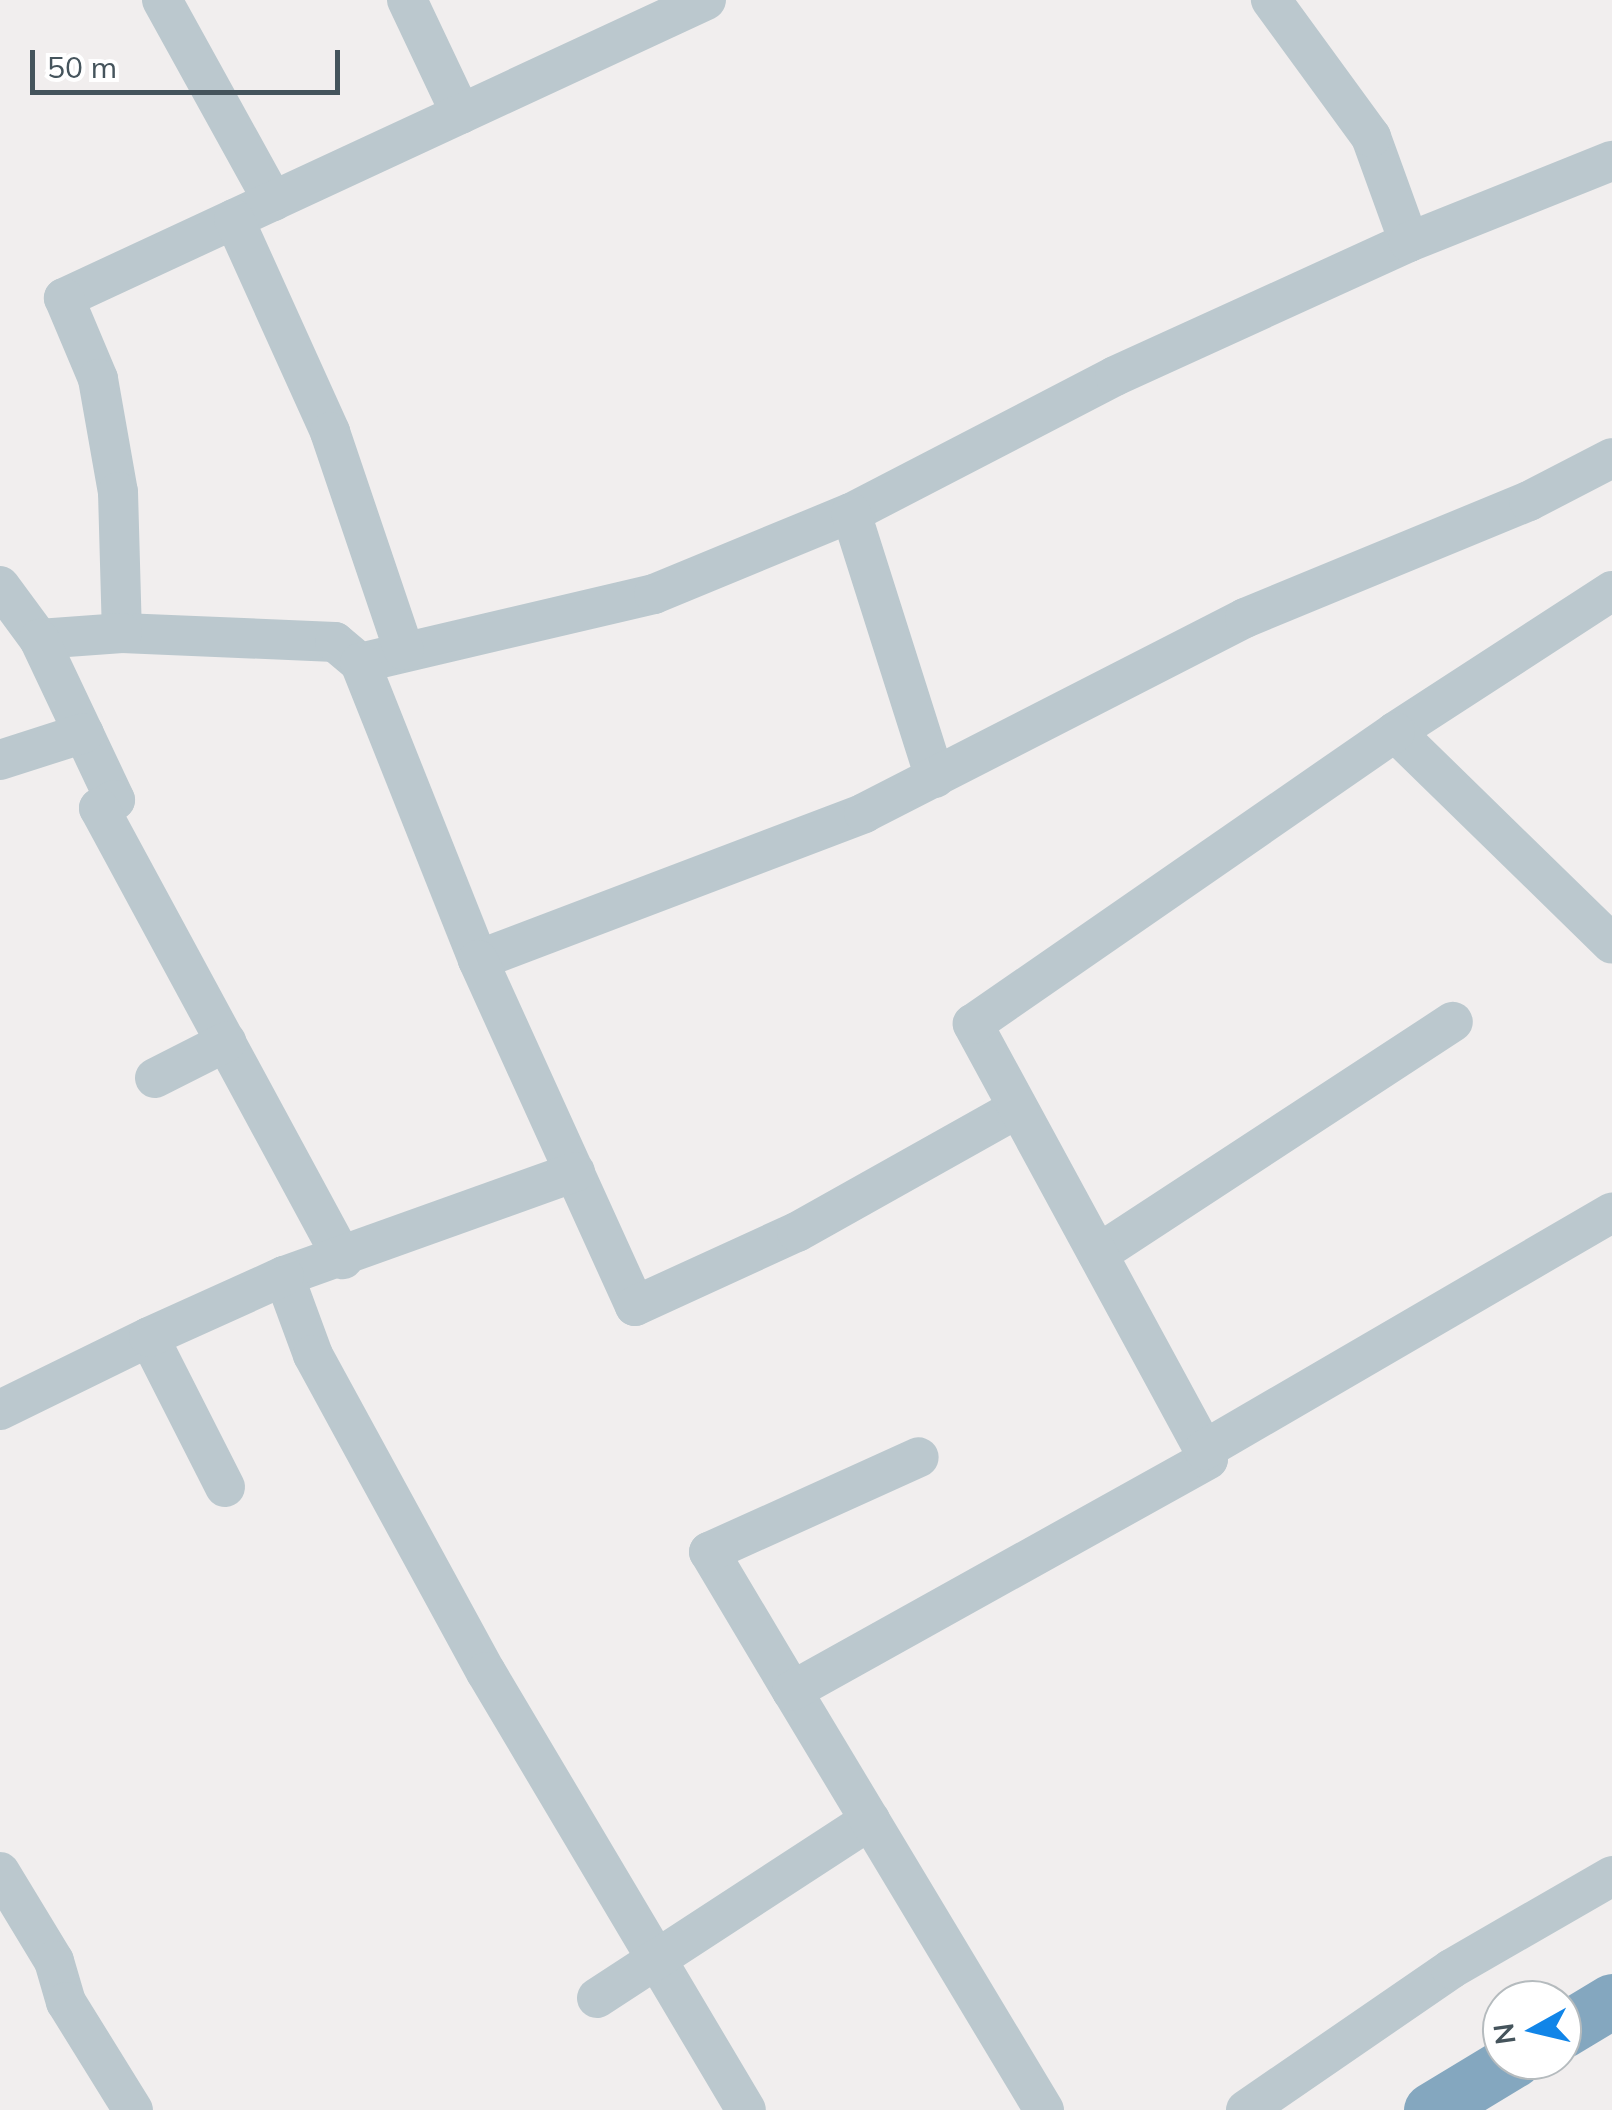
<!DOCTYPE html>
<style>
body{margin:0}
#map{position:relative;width:1612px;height:2110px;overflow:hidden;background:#f1eeee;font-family:Mulish,sans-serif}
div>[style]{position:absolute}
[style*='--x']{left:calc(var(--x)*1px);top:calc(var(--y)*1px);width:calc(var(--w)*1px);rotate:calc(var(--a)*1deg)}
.street>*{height:40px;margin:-20px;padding:0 20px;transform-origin:20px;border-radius:20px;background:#bbc8ce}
.highway>*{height:55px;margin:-27.5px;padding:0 27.5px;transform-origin:27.5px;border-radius:27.5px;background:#84a7bf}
span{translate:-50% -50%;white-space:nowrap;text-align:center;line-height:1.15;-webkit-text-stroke:10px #fff;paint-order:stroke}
.north{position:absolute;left:1482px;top:1980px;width:100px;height:100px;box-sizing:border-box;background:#fff;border:2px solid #b5bbbe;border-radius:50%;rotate:262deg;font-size:28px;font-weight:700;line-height:40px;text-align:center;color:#45545c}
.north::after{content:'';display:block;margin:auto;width:35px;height:45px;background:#1185e8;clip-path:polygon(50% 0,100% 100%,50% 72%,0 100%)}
.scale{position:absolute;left:30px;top:50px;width:310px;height:45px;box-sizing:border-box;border:5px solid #45545c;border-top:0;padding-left:12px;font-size:30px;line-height:35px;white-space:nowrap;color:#45545c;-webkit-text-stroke:8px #fff;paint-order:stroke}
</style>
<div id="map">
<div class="street">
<div style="--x:162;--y:0;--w:230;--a:61.1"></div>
<div style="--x:407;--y:0;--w:126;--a:64.7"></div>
<div style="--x:706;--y:0;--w:708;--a:155.1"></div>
<div style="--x:64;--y:298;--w:88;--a:67.2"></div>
<div style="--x:98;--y:379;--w:115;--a:80"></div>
<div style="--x:118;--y:492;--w:141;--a:88.4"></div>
<div style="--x:122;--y:633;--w:213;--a:2.4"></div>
<div style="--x:335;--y:642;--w:33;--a:40"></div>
<div style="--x:360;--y:663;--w:302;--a:-13.2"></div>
<div style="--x:654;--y:594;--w:213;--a:-22.4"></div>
<div style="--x:851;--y:513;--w:297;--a:-27.4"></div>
<div style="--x:1115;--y:376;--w:323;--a:-24.5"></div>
<div style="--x:1409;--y:242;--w:112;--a:-109.9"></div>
<div style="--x:1371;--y:137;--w:170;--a:-126.1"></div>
<div style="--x:234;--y:219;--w:234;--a:65.7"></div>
<div style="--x:330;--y:432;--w:230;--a:71.3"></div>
<div style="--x:1409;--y:242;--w:219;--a:-21.8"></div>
<div style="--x:851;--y:513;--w:278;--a:72.4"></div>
<div style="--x:0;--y:586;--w:66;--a:53.7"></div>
<div style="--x:1612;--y:591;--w:259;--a:147"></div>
<div style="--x:1395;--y:732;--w:303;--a:44.3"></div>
<div style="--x:122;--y:633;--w:83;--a:175.9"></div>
<div style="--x:39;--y:639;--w:178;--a:64.7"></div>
<div style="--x:115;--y:800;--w:18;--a:153"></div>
<div style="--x:99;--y:808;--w:513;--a:61.59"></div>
<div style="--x:360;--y:663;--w:320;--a:68.3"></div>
<div style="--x:478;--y:960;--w:413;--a:-20.8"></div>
<div style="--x:864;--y:813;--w:428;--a:-27.1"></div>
<div style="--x:1245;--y:618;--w:307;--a:-22.4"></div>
<div style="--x:1529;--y:501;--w:93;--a:-27.4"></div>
<div style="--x:0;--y:760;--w:88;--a:-17.8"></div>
<div style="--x:478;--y:960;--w:380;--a:65.6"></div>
<div style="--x:635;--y:1306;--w:178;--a:-24.6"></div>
<div style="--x:797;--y:1232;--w:253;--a:-29.3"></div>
<div style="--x:155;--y:1078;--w:80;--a:-26.9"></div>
<div style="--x:575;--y:1172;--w:309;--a:160.3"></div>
<div style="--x:284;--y:1276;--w:84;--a:69.8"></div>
<div style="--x:313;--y:1355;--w:361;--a:61.4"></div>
<div style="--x:486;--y:1672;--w:509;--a:59.31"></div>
<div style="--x:1098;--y:1254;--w:424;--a:-33.2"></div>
<div style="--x:0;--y:1410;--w:166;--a:-26.1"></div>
<div style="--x:1204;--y:1450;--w:485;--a:-118.5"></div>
<div style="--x:973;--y:1024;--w:513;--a:-34.68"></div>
<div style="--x:225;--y:1487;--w:168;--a:-116.9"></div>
<div style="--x:149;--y:1337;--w:148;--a:-24.3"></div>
<div style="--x:792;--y:1691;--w:162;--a:-120.8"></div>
<div style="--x:709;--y:1552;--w:230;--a:-24.3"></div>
<div style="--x:0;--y:1872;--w:104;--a:58.8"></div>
<div style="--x:54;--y:1961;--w:43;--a:73.7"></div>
<div style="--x:66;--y:2002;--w:127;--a:58.2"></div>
<div style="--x:597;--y:1998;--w:326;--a:-33.1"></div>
<div style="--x:1044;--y:2110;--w:489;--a:-121"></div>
<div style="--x:792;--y:1691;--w:476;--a:-29.1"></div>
<div style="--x:1208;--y:1459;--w:10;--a:-114"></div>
<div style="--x:1204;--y:1450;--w:472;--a:-30.2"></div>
<div style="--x:1246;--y:2110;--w:249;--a:-34.5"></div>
<div style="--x:1451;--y:1969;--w:186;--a:-30"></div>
</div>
<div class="highway">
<div style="--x:1562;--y:2031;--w:58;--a:-31"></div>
<div style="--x:1431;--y:2110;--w:97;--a:-31.1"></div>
</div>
<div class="north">N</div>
<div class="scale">50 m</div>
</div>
